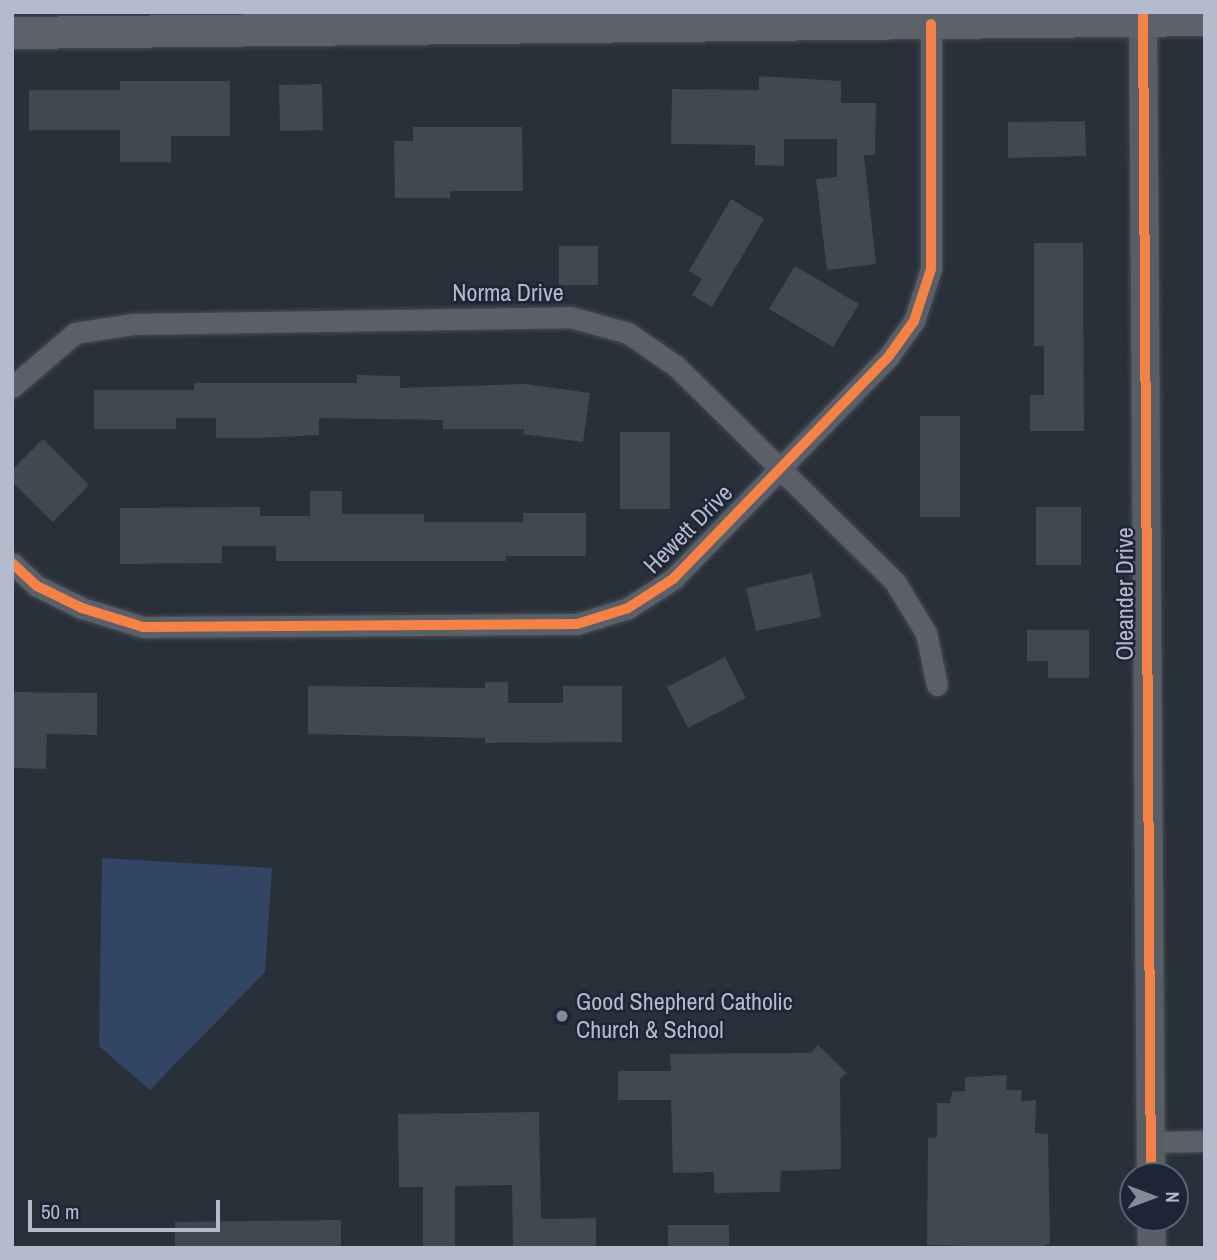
<!DOCTYPE html>
<style>
body{margin:0}
#map{position:relative;width:1217px;height:1260px;overflow:hidden;background:#29303a;font-family:"Archivo Narrow",sans-serif}
div>[style]{position:absolute}
[style*='--x']{left:calc(var(--x)*1px);top:calc(var(--y)*1px);width:calc(var(--w)*1px);rotate:calc(var(--a)*1deg)}
.water>*{inset:0;background:#324564}
.building>*{inset:0;background:#424851}
.roads{filter:drop-shadow(0 0 2px #464b53) drop-shadow(0 0 2px #464b53)}
.street>*{height:21px;margin:-10.5px;padding:0 10.5px;transform-origin:10.5px;border-radius:10.5px;background:#5a5f68}
.secondary>*{height:28px;margin:-14px;padding:0 14px;transform-origin:14px;border-radius:14px;background:#585d66}
.primary>*{height:32px;margin:-16px;padding:0 16px;transform-origin:16px;border-radius:16px;background:#5d616a}
.cycleway>*{height:10px;margin:-5px;padding:0 5px;transform-origin:5px;border-radius:5px;background:#f48246}
.dots>*{width:19px;height:19px;translate:-50% -50%;box-sizing:border-box;border:4px solid #1c2636;border-radius:50%}
span{translate:-50% -50%;white-space:nowrap;text-align:center;line-height:1.15;-webkit-text-stroke:5px #1c2636;paint-order:stroke}
.street-label{font-size:24px;color:#b3bccc}
.poi-label{font-size:24px;color:#b3bccc}
.left{translate:0 -50%;text-align:left}
.frame{position:absolute;inset:0;border:14px solid #b3bccc;pointer-events:none}
.north{position:absolute;left:1119px;top:1162px;width:70px;height:70px;box-sizing:border-box;background:#1c2636;border:2px solid #586272;border-radius:50%;rotate:90deg;font-size:19px;font-weight:700;line-height:28px;text-align:center;color:#b3bccc}
.north::after{content:'';display:block;margin:auto;width:24px;height:32px;background:#838b99;clip-path:polygon(50% 0,100% 100%,50% 72%,0 100%)}
.scale{position:absolute;left:28px;top:1200px;width:192px;height:32px;box-sizing:border-box;border:4px solid #b3bccc;border-top:0;padding-left:9px;font-size:21px;line-height:24px;white-space:nowrap;color:#b3bccc;-webkit-text-stroke:5px #1c2636;paint-order:stroke}
</style>
<div id="map">
<div class="water">
<div style="clip-path:polygon(102px 858px,272px 868px,265px 972px,150px 1090px,99px 1046px)"></div>
</div>
<div class="building">
<div style="clip-path:polygon(759px 76px,841px 81px,841px 103px,876px 103px,875px 155px,864px 155px,876px 264px,827px 270px,816px 179px,837px 177px,837px 139px,784px 139px,784px 166px,755px 165px,755px 145px,671px 144px,672px 89px,759px 90px)"></div>
<div style="clip-path:polygon(120px 81px,230px 81px,230px 136px,171px 136px,171px 162px,120px 162px,120px 130px,29px 130px,29px 90px,120px 90px)"></div>
<div style="clip-path:polygon(322px 84px,323px 130px,280px 131px,279px 85px)"></div>
<div style="clip-path:polygon(1085px 121px,1086px 156px,1008px 158px,1008px 122px)"></div>
<div style="clip-path:polygon(413px 127px,522px 127px,523px 191px,450px 191px,450px 198px,395px 198px,394px 141px,413px 141px)"></div>
<div style="clip-path:polygon(731px 199px,764px 219px,712px 307px,692px 295px,702px 279px,689px 271px)"></div>
<div style="clip-path:polygon(1034px 243px,1083px 243px,1084px 431px,1030px 431px,1030px 395px,1044px 395px,1044px 346px,1034px 346px)"></div>
<div style="clip-path:polygon(559px 246px,598px 246px,598px 285px,559px 285px)"></div>
<div style="clip-path:polygon(795px 266px,859px 304px,833px 347px,769px 309px)"></div>
<div style="clip-path:polygon(357px 375px,400px 376px,400px 388px,524px 384px,590px 393px,583px 442px,523px 434px,524px 429px,443px 429px,443px 420px,319px 418px,319px 435px,258px 438px,216px 438px,216px 418px,176px 418px,176px 429px,94px 429px,94px 390px,194px 390px,194px 383px,357px 383px)"></div>
<div style="clip-path:polygon(920px 416px,960px 416px,960px 517px,920px 517px)"></div>
<div style="clip-path:polygon(620px 432px,670px 432px,670px 509px,620px 509px)"></div>
<div style="clip-path:polygon(43px 439px,89px 485px,53px 522px,12px 482px,12px 470px)"></div>
<div style="clip-path:polygon(310px 491px,342px 491px,342px 514px,424px 514px,424px 522px,523px 522px,523px 513px,586px 513px,586px 556px,506px 556px,506px 561px,276px 561px,276px 546px,222px 546px,222px 563px,120px 564px,120px 508px,260px 507px,260px 516px,310px 516px)"></div>
<div style="clip-path:polygon(1036px 507px,1081px 507px,1081px 565px,1036px 565px)"></div>
<div style="clip-path:polygon(812px 573px,821px 617px,756px 631px,746px 588px)"></div>
<div style="clip-path:polygon(1027px 630px,1089px 630px,1089px 678px,1048px 678px,1048px 661px,1027px 661px)"></div>
<div style="clip-path:polygon(725px 657px,746px 698px,688px 728px,667px 687px)"></div>
<div style="clip-path:polygon(485px 682px,508px 682px,508px 703px,563px 703px,563px 686px,622px 686px,622px 742px,485px 743px,485px 738px,308px 734px,308px 686px,485px 688px)"></div>
<div style="clip-path:polygon(12px 692px,97px 693px,97px 735px,47px 734px,46px 769px,12px 768px)"></div>
<div style="clip-path:polygon(818px 1045px,847px 1073px,840px 1079px,841px 1169px,781px 1171px,780px 1192px,714px 1193px,714px 1172px,673px 1173px,671px 1100px,618px 1100px,618px 1071px,671px 1071px,670px 1054px,811px 1053px)"></div>
<div style="clip-path:polygon(1007px 1075px,1006px 1090px,1022px 1090px,1021px 1101px,1036px 1100px,1035px 1133px,1048px 1134px,1050px 1243px,1040px 1248px,927px 1245px,928px 1138px,937px 1137px,937px 1103px,950px 1103px,952px 1092px,965px 1091px,965px 1077px)"></div>
<div style="clip-path:polygon(539px 1112px,541px 1219px,596px 1218px,596px 1248px,513px 1248px,512px 1185px,455px 1186px,455px 1248px,423px 1248px,423px 1187px,399px 1187px,398px 1114px)"></div>
<div style="clip-path:polygon(341px 1220px,341px 1248px,175px 1248px,175px 1222px)"></div>
<div style="clip-path:polygon(668px 1225px,729px 1225px,729px 1248px,668px 1248px)"></div>
</div>
<div class="roads">
<div class="street">
<div style="--x:12;--y:387;--w:83;--a:-40.6"></div>
<div style="--x:75;--y:333;--w:59;--a:-8.8"></div>
<div style="--x:133;--y:324;--w:437;--a:-0.9"></div>
<div style="--x:570;--y:317;--w:60;--a:15.4"></div>
<div style="--x:628;--y:333;--w:58;--a:34.5"></div>
<div style="--x:676;--y:366;--w:308;--a:44.6"></div>
<div style="--x:895;--y:582;--w:60;--a:58.7"></div>
<div style="--x:926;--y:633;--w:53;--a:78.1"></div>
<div style="--x:12;--y:563;--w:34;--a:43"></div>
<div style="--x:37;--y:586;--w:50;--a:26.1"></div>
<div style="--x:82;--y:608;--w:64;--a:17.3"></div>
<div style="--x:143;--y:627;--w:434;--a:-0.4"></div>
<div style="--x:577;--y:624;--w:53;--a:-17.4"></div>
<div style="--x:628;--y:608;--w:54;--a:-32.8"></div>
<div style="--x:673;--y:579;--w:310;--a:-45.9"></div>
<div style="--x:889;--y:356;--w:43;--a:-54.5"></div>
<div style="--x:914;--y:321;--w:55;--a:-71.9"></div>
<div style="--x:931;--y:269;--w:245;--a:-90"></div>
<div style="--x:1151;--y:1142;--w:54;--a:-1.1"></div>
</div>
<div class="secondary">
<div style="--x:1143;--y:12;--w:1164;--a:89.61"></div>
<div style="--x:1151;--y:1218;--w:30;--a:88"></div>
</div>
<div class="primary">
<div style="--x:12;--y:33;--w:1193;--a:-0.62"></div>
</div>
</div>
<div class="cycleway">
<div style="--x:1143;--y:12;--w:1164;--a:89.61"></div>
<div style="--x:12;--y:563;--w:34;--a:43"></div>
<div style="--x:37;--y:586;--w:50;--a:26.1"></div>
<div style="--x:82;--y:608;--w:64;--a:17.3"></div>
<div style="--x:143;--y:627;--w:434;--a:-0.4"></div>
<div style="--x:577;--y:624;--w:53;--a:-17.4"></div>
<div style="--x:628;--y:608;--w:54;--a:-32.8"></div>
<div style="--x:673;--y:579;--w:310;--a:-45.9"></div>
<div style="--x:889;--y:356;--w:43;--a:-54.5"></div>
<div style="--x:914;--y:321;--w:55;--a:-71.9"></div>
<div style="--x:931;--y:269;--w:245;--a:-90"></div>
</div>
<div class="dots">
<div style="left:562px;top:1016px;background:#838b99"></div>
</div>
<div class="street-label">
<span style="left:508px;top:293px">Norma Drive</span>
<span style="left:688px;top:529px;rotate:-45deg">Hewett Drive</span>
<span style="left:1125px;top:594px;rotate:-90deg">Oleander Drive</span>
</div>
<div class="poi-label">
<span class="left" style="left:576px;top:1016px">Good Shepherd Catholic<br>Church &amp; School</span>
</div>
<div class="frame"></div>
<div class="north">N</div>
<div class="scale">50 m</div>
</div>
